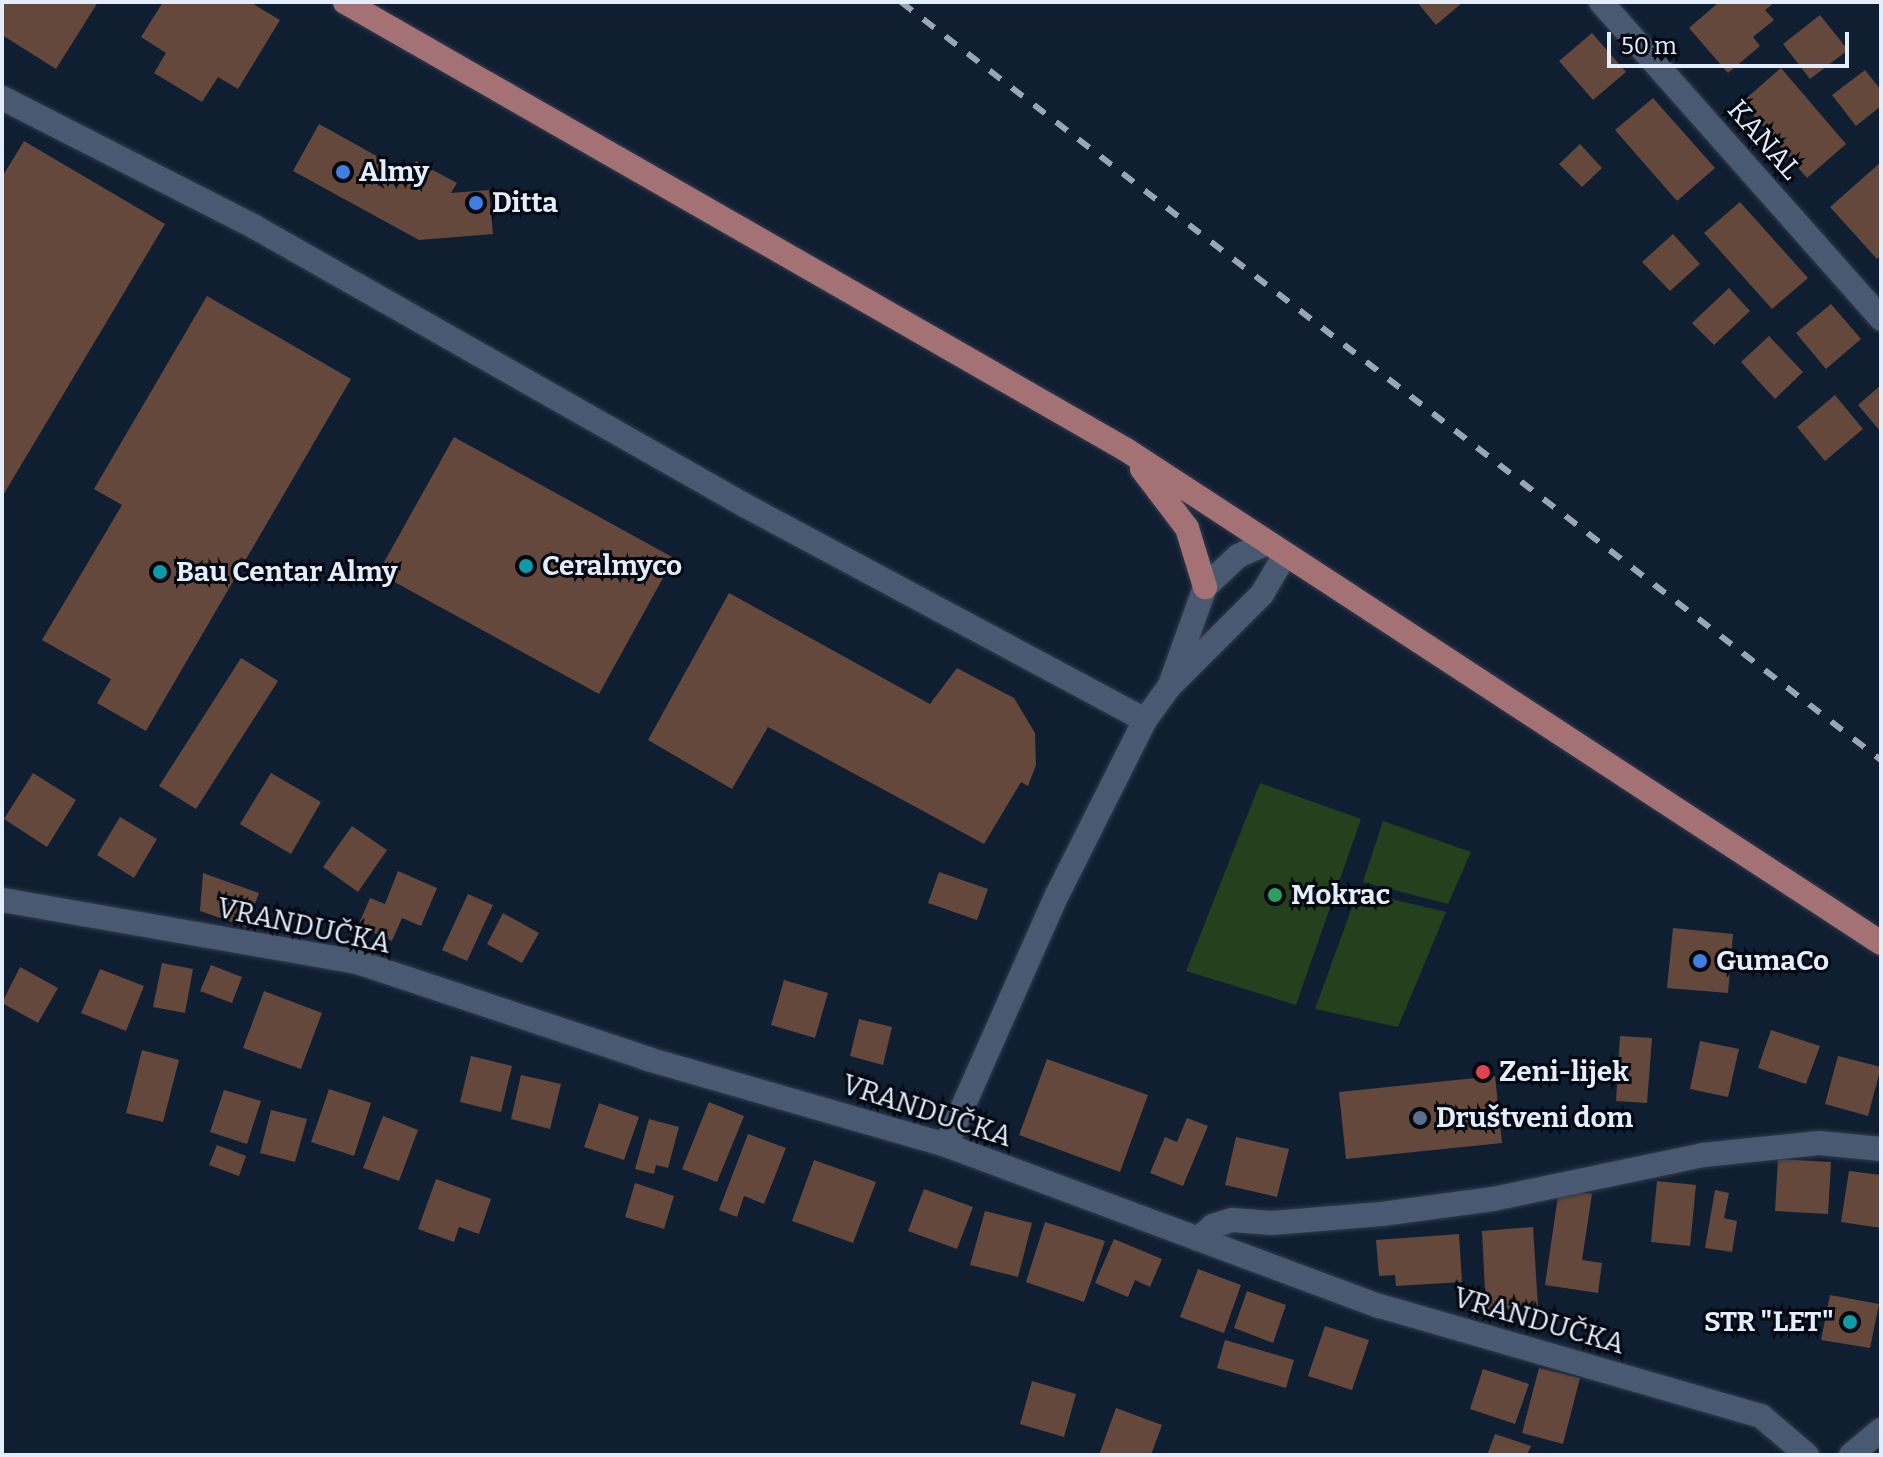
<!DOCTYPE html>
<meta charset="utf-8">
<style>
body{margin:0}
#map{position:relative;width:1883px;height:1457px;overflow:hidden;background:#101e32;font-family:Bitter,serif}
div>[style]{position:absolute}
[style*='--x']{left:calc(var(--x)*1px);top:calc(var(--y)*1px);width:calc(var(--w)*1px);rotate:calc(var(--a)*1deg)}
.green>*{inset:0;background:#22411c}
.building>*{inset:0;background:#64483b}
.roads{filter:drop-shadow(0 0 2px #323a4b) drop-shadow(0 0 2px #323a4b)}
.minor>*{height:24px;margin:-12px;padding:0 12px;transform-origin:12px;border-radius:12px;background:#485971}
.major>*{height:24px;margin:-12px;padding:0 12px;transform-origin:12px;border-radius:12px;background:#a47275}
.rail>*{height:6px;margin-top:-3px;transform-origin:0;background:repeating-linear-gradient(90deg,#9aa5b5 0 14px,transparent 0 28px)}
.dots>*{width:22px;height:22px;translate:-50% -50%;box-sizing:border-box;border:4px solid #040811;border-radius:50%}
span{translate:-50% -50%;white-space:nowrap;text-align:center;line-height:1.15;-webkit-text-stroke:6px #040811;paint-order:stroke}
.street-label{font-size:28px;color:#e3edfb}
.poi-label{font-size:28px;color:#e3edfb;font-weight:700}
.left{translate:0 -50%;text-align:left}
.right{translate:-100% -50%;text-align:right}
.frame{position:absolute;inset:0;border:4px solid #e3edfb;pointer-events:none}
.scale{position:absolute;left:1607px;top:32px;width:242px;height:36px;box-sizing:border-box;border:4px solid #e3edfb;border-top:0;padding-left:10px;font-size:24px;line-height:28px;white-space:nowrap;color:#e3edfb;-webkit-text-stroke:6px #040811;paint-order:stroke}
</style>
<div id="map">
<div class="green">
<div style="clip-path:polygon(1260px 783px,1361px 819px,1296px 1005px,1186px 971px)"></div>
<div style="clip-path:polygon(1383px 821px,1471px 852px,1448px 904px,1363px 882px)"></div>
<div style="clip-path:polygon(1358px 891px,1446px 912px,1398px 1027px,1315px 1009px)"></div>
</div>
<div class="building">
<div style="clip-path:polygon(2px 2px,98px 2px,56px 69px,2px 35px)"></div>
<div style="clip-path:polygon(163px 2px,250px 2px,280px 20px,238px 89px,218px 77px,202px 102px,154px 73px,166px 53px,141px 37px)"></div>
<div style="clip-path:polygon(1417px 2px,1463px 2px,1436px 25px)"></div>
<div style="clip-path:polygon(1719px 2px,1775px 2px,1765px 10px,1774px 20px,1753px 37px,1760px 46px,1728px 73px,1689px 28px)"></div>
<div style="clip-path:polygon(1820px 15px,1848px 50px,1810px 79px,1783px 44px)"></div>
<div style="clip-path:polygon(1592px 33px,1626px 72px,1593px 100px,1559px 61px)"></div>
<div style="clip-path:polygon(1781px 68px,1846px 144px,1807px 178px,1742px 102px)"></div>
<div style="clip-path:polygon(1865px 70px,1881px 90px,1881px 106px,1856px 126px,1832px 95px)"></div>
<div style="clip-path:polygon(1653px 98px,1715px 168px,1677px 201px,1615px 130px)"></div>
<div style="clip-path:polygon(319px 124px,409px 174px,416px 161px,457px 183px,451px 193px,489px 190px,493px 234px,419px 240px,293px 171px)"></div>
<div style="clip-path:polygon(24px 141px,165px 224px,2px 497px,2px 177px)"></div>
<div style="clip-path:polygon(1580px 144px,1602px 168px,1582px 187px,1559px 164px)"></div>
<div style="clip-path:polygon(1881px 162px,1881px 255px,1877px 259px,1830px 207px)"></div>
<div style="clip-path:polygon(1740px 202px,1808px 278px,1772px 309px,1704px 233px)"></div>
<div style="clip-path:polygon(1673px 234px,1700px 264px,1670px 291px,1642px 262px)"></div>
<div style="clip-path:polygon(1729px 288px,1750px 311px,1714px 345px,1692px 323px)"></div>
<div style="clip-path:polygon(207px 296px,351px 379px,146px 731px,97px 703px,111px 679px,42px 640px,122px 505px,94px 489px)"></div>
<div style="clip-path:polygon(1831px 304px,1861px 339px,1826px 369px,1796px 333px)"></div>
<div style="clip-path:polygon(1769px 336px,1803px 372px,1775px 399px,1741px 362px)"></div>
<div style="clip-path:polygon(1881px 385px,1881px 432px,1858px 405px)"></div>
<div style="clip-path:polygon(1835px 395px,1863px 429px,1825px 461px,1797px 427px)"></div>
<div style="clip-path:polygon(454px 437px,674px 558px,599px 694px,378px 573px)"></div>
<div style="clip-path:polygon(729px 593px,930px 704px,957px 668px,1014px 698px,1035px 733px,1036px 765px,1028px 786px,1021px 782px,984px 844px,768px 727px,732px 789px,648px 740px)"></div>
<div style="clip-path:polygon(241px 658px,278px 681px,196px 809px,159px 786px)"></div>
<div style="clip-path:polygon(33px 773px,76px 800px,47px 847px,4px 819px)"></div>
<div style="clip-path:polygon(271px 773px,321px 802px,291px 854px,240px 824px)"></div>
<div style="clip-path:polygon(120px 817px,157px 839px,134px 878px,97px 855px)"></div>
<div style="clip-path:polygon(352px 826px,387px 850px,358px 892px,323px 867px)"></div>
<div style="clip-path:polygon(398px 871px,437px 888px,421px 926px,402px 918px,392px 941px,358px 926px,370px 898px,385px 904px)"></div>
<div style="clip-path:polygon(939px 872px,988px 889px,977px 920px,928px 903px)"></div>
<div style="clip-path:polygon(203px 873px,259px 893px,246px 927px,200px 911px)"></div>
<div style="clip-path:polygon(468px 894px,493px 905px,467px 961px,442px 950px)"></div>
<div style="clip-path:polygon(503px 913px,539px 933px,522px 963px,487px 944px)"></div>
<div style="clip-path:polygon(1673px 928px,1733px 934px,1728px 993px,1667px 988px)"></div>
<div style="clip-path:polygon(162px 963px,193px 969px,185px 1013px,153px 1007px)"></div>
<div style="clip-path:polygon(211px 965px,242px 977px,232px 1003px,200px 991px)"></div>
<div style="clip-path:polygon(20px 967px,58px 988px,38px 1023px,2px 1003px)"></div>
<div style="clip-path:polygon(100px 969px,144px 986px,126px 1031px,81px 1013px)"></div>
<div style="clip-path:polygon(784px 980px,828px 993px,815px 1038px,771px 1025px)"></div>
<div style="clip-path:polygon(264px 991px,322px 1013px,301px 1069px,243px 1048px)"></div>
<div style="clip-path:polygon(859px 1019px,892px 1027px,883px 1065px,850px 1056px)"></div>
<div style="clip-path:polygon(1771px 1030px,1820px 1046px,1806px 1084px,1758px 1068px)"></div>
<div style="clip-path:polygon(1620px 1036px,1652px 1038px,1647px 1103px,1616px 1101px)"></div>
<div style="clip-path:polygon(1700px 1041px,1739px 1049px,1728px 1097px,1690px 1089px)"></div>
<div style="clip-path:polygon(142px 1050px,179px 1060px,163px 1122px,126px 1113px)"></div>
<div style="clip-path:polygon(471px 1056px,512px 1066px,501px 1112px,460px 1102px)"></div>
<div style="clip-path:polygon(1838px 1056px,1881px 1067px,1868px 1116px,1825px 1104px)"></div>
<div style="clip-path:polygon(1047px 1059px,1148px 1095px,1120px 1172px,1019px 1135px)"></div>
<div style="clip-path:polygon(521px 1075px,561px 1084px,550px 1129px,511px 1119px)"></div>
<div style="clip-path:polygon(1495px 1076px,1502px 1143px,1346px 1159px,1339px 1092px)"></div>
<div style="clip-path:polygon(329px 1089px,371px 1103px,354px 1156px,311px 1142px)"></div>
<div style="clip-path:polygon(224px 1090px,261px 1101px,247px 1144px,210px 1132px)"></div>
<div style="clip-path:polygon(709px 1102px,744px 1116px,717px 1182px,682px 1169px)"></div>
<div style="clip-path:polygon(599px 1103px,639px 1117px,624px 1160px,584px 1147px)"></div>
<div style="clip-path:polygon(271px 1110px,307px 1119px,295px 1162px,260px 1153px)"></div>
<div style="clip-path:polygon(383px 1116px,418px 1130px,399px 1181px,363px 1168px)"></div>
<div style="clip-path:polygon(1187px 1118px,1208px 1126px,1183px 1186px,1150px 1173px,1165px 1137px,1177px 1142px)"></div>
<div style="clip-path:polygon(649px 1119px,679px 1127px,668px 1168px,656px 1165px,654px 1174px,635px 1169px)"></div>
<div style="clip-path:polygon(748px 1134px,786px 1148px,764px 1204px,744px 1196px,737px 1217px,719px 1210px)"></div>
<div style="clip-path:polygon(1236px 1137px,1289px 1149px,1277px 1197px,1225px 1185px)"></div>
<div style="clip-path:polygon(217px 1145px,246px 1156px,239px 1176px,209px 1165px)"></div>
<div style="clip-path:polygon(1778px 1159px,1831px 1162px,1828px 1214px,1775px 1211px)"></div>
<div style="clip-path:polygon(814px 1160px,876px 1182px,853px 1243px,792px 1221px)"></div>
<div style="clip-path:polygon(1849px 1171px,1881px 1175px,1881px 1228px,1841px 1222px)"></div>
<div style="clip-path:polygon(436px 1179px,491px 1199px,479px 1234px,459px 1227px,454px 1242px,418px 1229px)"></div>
<div style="clip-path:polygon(1657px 1181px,1696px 1185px,1690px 1246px,1651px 1242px)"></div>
<div style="clip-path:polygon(635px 1183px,674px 1196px,664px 1229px,625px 1217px)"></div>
<div style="clip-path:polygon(924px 1189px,973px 1207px,957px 1249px,908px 1231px)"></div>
<div style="clip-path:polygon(1559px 1189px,1592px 1194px,1582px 1260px,1602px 1263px,1598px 1293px,1545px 1285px)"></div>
<div style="clip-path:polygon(1715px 1190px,1729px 1193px,1724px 1218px,1737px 1221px,1732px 1252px,1705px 1248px)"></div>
<div style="clip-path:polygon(985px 1211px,1032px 1223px,1018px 1277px,970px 1265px)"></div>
<div style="clip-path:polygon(1045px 1222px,1105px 1241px,1084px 1302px,1026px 1282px)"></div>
<div style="clip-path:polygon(1533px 1227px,1538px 1307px,1486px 1310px,1482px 1231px)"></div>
<div style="clip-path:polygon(1459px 1234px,1462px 1282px,1396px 1286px,1395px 1275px,1379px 1276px,1376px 1240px)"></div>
<div style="clip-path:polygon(1114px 1239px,1162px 1259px,1150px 1287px,1135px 1280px,1128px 1297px,1095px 1283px)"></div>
<div style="clip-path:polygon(1198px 1269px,1241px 1285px,1224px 1333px,1180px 1317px)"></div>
<div style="clip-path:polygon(1247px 1291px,1286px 1305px,1273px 1343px,1234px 1328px)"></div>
<div style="clip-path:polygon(1830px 1295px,1879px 1304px,1870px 1348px,1821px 1340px)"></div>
<div style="clip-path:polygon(1325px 1326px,1369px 1340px,1352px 1390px,1308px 1376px)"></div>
<div style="clip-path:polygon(1225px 1340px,1294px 1360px,1286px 1388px,1217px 1368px)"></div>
<div style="clip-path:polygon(1539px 1368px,1580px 1378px,1563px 1444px,1522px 1433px)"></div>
<div style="clip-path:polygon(1483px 1369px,1529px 1384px,1515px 1424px,1470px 1409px)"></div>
<div style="clip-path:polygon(1032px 1381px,1076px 1394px,1064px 1437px,1020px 1424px)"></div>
<div style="clip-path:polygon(1116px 1408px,1162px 1425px,1151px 1455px,1099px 1455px)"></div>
<div style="clip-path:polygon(1495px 1434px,1531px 1446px,1527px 1455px,1487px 1455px)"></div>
</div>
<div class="roads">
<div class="minor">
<div style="--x:1601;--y:2;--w:423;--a:48.5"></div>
<div style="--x:2;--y:98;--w:282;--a:27"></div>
<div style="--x:253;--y:226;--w:567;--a:29.59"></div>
<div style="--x:746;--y:506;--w:453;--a:28.2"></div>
<div style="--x:1170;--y:685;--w:104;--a:-70.3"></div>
<div style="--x:1205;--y:587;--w:45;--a:-43.2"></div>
<div style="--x:1238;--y:556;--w:32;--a:-24"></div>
<div style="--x:2;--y:900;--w:360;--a:9.9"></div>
<div style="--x:357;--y:962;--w:307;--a:18.4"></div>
<div style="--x:648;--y:1059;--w:310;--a:16.1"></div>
<div style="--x:946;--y:1145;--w:463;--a:20.4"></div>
<div style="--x:1380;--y:1306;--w:397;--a:16.1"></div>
<div style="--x:1761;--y:1416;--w:60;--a:40.3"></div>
<div style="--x:946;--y:1145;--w:274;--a:-66.1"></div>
<div style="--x:1057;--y:895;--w:196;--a:-63.3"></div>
<div style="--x:1145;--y:720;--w:41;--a:-54"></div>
<div style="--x:1169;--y:687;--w:132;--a:-45"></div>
<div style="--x:1262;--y:594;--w:45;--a:-59.5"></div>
<div style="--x:1198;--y:1239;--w:20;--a:-41"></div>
<div style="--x:1213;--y:1226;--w:20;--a:-18"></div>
<div style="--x:1232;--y:1220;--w:40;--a:4.3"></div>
<div style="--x:1272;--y:1223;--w:110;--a:-4.7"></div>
<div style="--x:1382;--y:1214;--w:112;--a:-7.7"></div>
<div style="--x:1493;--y:1199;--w:215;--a:-11.8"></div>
<div style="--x:1703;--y:1155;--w:117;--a:-5.9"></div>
<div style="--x:1819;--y:1143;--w:62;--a:5.5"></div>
<div style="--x:1851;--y:1455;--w:39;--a:-40"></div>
</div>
<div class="major">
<div style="--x:345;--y:2;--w:899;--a:29.82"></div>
<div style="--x:1125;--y:449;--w:903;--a:33.16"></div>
<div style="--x:1142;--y:469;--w:74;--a:52.7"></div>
<div style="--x:1187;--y:528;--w:62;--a:73"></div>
</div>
</div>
<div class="rail">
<div style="--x:901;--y:2;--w:1239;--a:37.72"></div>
</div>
<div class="dots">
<div style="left:343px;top:172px;background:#3f7fe0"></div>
<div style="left:476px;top:203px;background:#3f7fe0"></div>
<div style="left:526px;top:566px;background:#0f9aa8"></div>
<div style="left:160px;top:572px;background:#0f9aa8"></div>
<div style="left:1275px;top:895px;background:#2e9e5b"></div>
<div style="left:1700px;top:961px;background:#3f7fe0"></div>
<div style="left:1483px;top:1072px;background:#e0444e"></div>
<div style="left:1420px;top:1118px;background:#5c6f8a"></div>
<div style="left:1850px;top:1322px;background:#0f9aa8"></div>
</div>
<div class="street-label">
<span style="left:1764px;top:140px;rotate:49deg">KANAL</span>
<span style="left:304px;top:926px;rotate:12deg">VRANDUČKA</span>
<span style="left:927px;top:1111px;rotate:18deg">VRANDUČKA</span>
<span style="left:1539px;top:1321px;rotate:16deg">VRANDUČKA</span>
</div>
<div class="poi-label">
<span class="left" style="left:359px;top:172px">Almy</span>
<span class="left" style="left:492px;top:203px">Ditta</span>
<span class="left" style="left:542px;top:566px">Ceralmyco</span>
<span class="left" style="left:176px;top:572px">Bau Centar Almy</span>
<span class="left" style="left:1291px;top:895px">Mokrac</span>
<span class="left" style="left:1716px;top:961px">GumaCo</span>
<span class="left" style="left:1499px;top:1072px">Zeni-lijek</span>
<span class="left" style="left:1436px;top:1118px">Društveni dom</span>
<span class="right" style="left:1834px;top:1322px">STR "LET"</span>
</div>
<div class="frame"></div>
<div class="scale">50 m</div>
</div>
